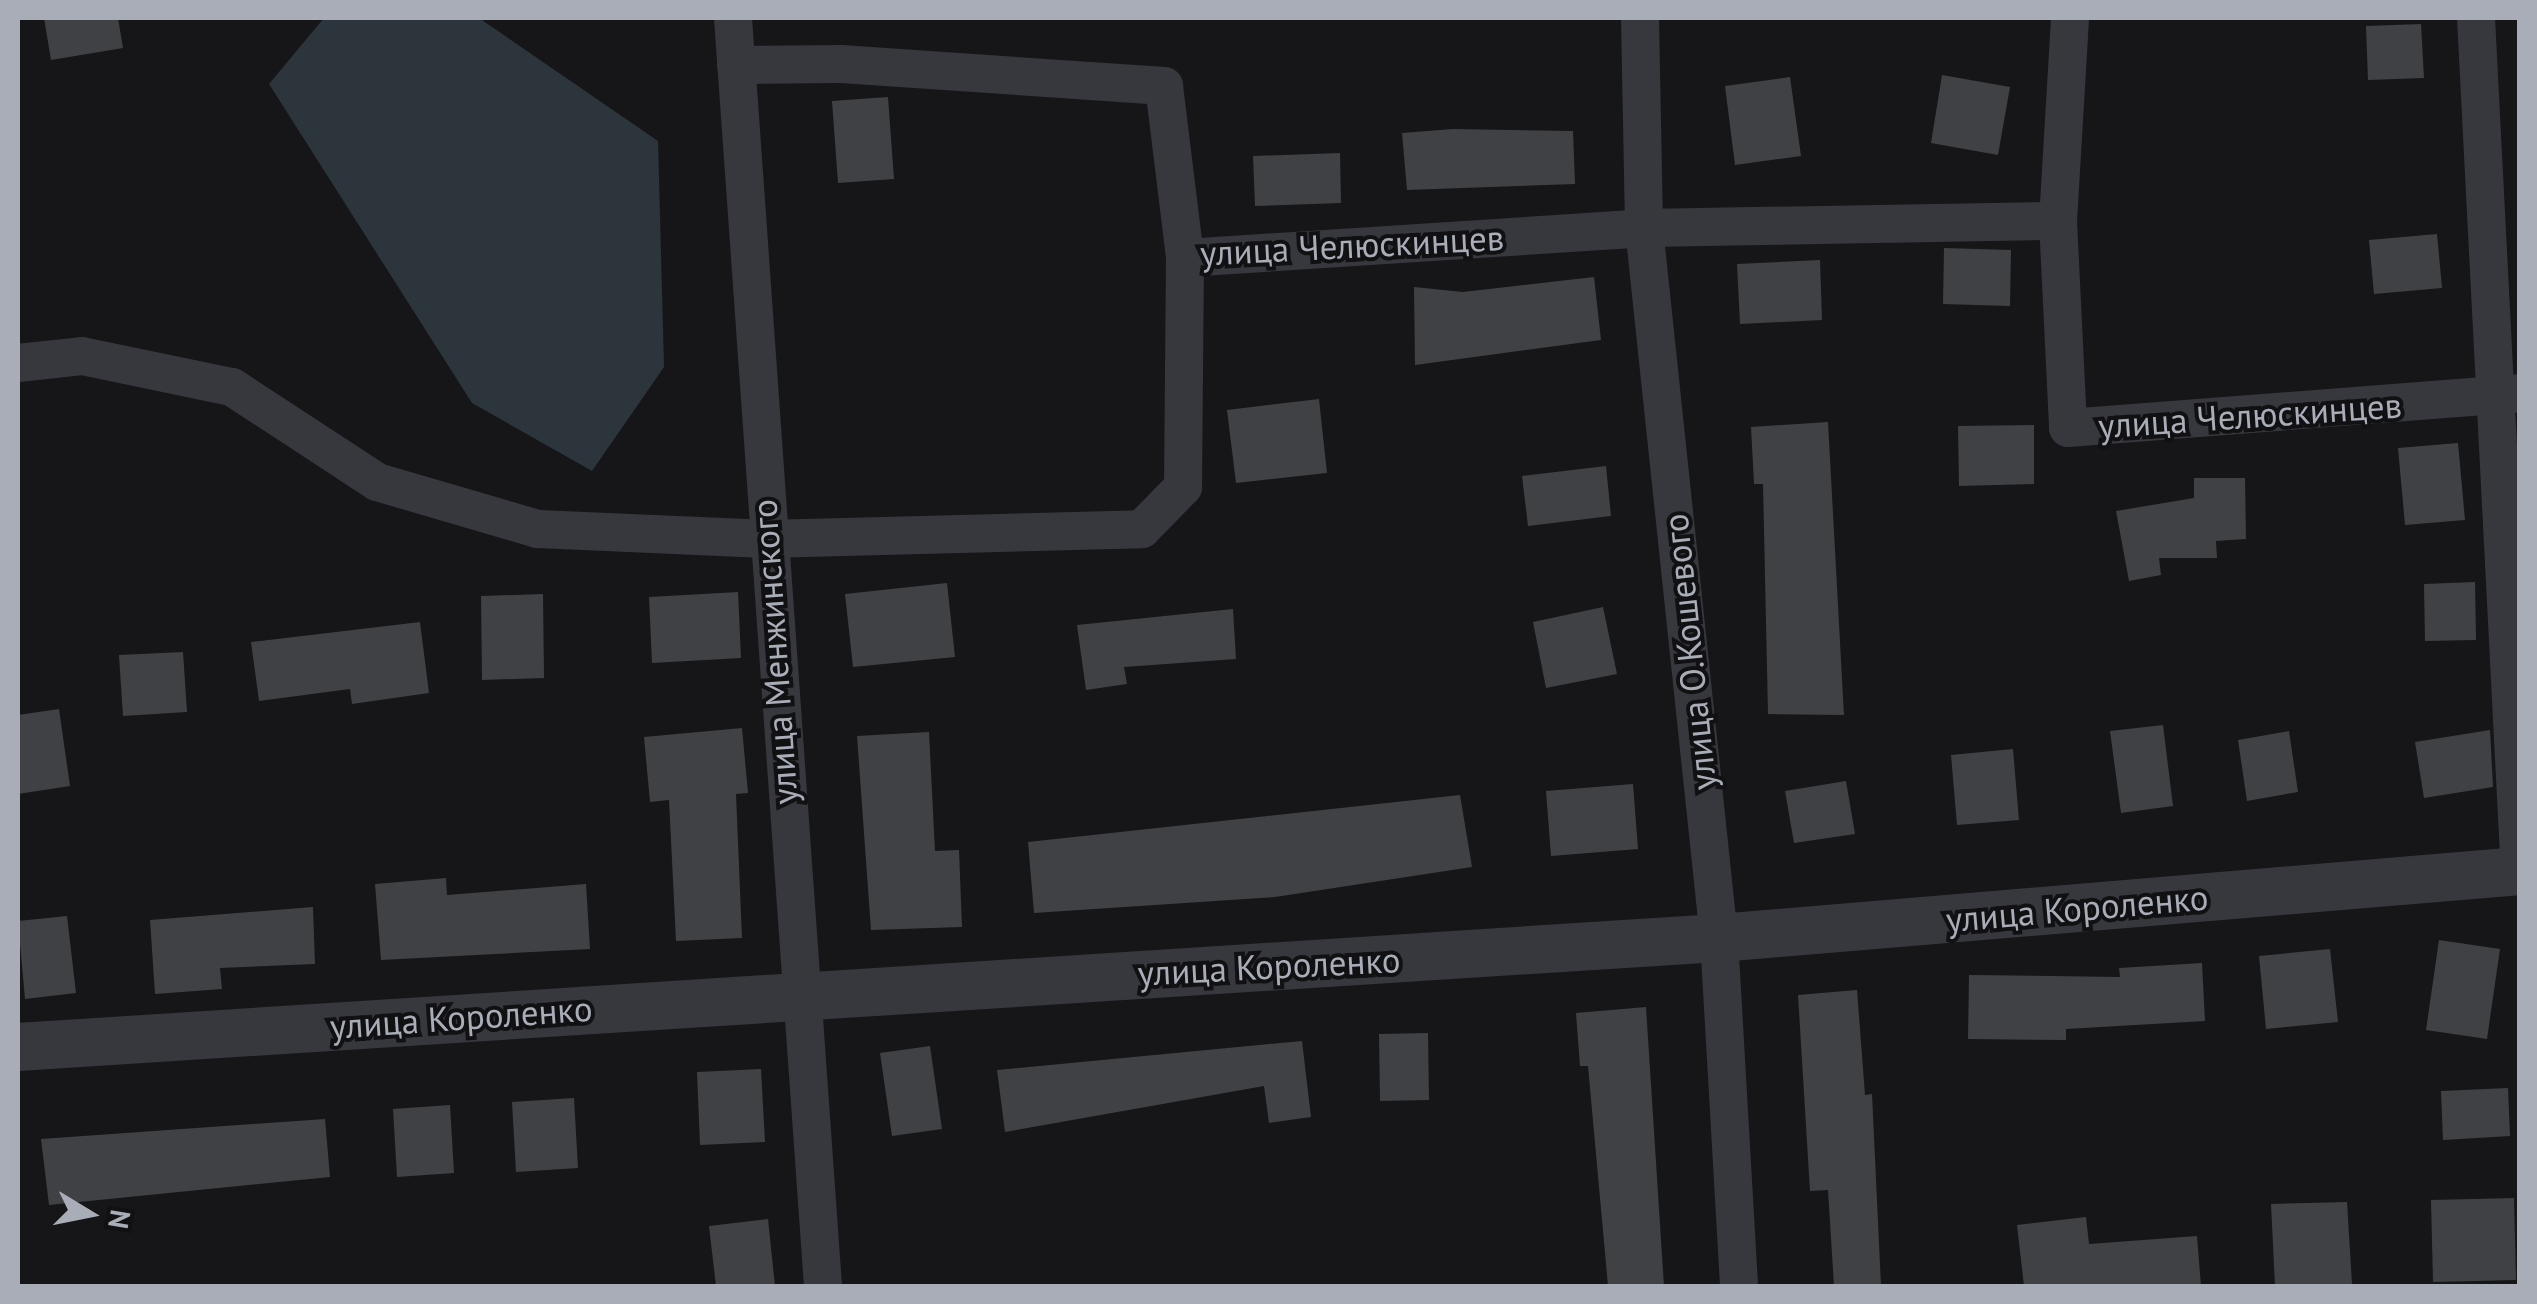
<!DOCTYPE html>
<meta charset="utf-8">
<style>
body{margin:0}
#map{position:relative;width:2537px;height:1304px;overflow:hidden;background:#161618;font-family:"PT Sans",sans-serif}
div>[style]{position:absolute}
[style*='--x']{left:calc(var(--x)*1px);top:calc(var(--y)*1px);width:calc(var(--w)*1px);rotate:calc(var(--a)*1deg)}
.water>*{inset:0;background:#2c353c}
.building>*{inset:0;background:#404145}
.minor>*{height:38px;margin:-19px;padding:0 19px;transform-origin:19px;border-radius:19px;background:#37383d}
.tertiary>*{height:48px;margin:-24px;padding:0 24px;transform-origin:24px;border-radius:24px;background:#37383d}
span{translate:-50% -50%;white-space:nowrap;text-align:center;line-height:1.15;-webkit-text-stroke:8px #111113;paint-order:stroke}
.street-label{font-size:35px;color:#a8adb8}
.frame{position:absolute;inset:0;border:20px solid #a8adb8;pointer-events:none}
.north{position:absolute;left:40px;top:1164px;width:100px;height:100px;-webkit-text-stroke:8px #111113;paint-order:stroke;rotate:100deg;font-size:28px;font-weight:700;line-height:40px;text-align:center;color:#a8adb8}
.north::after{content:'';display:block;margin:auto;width:35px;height:45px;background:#a8adb8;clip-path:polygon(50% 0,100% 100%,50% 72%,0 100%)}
</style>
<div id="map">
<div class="water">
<div style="clip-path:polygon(324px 18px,479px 18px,658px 141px,664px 367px,592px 471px,472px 403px,269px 84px)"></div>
</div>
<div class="building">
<div style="clip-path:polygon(44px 18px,118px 18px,123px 48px,51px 60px)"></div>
<div style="clip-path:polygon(2421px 24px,2424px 78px,2368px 80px,2366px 26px)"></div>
<div style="clip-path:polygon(1942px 75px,2010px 87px,1998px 155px,1931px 143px)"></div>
<div style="clip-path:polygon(1790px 77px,1801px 156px,1735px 165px,1725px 86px)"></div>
<div style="clip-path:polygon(888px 97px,894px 179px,838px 183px,832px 101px)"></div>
<div style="clip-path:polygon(1453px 129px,1573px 131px,1575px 184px,1407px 190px,1402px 133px)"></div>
<div style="clip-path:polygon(1340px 153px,1341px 203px,1255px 206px,1253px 156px)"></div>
<div style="clip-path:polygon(2437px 234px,2442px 288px,2374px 294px,2369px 240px)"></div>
<div style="clip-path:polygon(1944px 248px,2011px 250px,2010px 306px,1943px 304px)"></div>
<div style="clip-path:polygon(1820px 260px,1822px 320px,1740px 324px,1737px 264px)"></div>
<div style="clip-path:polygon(1594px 277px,1601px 340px,1415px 365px,1414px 287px,1463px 292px)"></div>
<div style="clip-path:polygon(1319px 399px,1327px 473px,1236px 483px,1227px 410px)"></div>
<div style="clip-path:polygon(1828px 422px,1844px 715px,1768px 714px,1763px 484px,1754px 484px,1751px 427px)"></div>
<div style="clip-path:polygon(2034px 425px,2034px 484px,1959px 486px,1958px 426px)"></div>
<div style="clip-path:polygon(2458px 443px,2465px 520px,2405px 525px,2398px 448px)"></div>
<div style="clip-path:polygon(1606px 466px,1611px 516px,1528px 526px,1522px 476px)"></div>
<div style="clip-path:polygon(2194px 478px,2245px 478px,2246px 539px,2216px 541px,2217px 558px,2159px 558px,2161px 575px,2129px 581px,2116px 511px,2194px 498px)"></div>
<div style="clip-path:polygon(2475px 582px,2476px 640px,2425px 641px,2424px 584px)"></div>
<div style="clip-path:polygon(947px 583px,955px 657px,853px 667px,845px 594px)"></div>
<div style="clip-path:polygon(738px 592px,741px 658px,652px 663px,649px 597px)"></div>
<div style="clip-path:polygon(543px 594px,544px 678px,482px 680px,481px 596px)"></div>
<div style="clip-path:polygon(1603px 607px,1617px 674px,1546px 688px,1533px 622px)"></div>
<div style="clip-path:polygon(1233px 609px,1236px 659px,1124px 667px,1127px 684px,1086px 690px,1077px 625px)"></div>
<div style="clip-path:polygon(420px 622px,429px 693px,352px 704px,350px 689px,259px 701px,251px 642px)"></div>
<div style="clip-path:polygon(183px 652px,187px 712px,123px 716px,119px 655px)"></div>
<div style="clip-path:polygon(59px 709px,70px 786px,18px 794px,18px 715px)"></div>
<div style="clip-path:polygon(2163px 725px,2173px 806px,2121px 813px,2110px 731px)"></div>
<div style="clip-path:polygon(742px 728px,748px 793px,736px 794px,742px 938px,676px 941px,669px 800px,650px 802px,644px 737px)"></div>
<div style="clip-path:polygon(2490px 730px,2493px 787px,2424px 798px,2415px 742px)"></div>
<div style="clip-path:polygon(2289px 731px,2298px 792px,2247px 801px,2238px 740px)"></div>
<div style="clip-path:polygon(929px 732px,935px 851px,959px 850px,962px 927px,871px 930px,857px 736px)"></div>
<div style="clip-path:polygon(2013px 749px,2019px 820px,1957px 825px,1951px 755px)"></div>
<div style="clip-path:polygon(1846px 781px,1855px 834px,1794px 843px,1785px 791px)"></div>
<div style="clip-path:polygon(1633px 784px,1638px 849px,1551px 856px,1546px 791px)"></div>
<div style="clip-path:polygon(1460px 795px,1472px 867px,1275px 897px,1034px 913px,1028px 842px)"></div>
<div style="clip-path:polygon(446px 878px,447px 895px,586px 884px,590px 949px,381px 960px,375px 884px)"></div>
<div style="clip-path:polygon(313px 907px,315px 964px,220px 968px,222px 989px,155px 994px,150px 920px)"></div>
<div style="clip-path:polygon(67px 916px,76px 993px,25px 999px,18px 921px)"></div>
<div style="clip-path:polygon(2439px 940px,2500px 949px,2487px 1039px,2426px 1030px)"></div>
<div style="clip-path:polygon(2330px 949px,2338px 1022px,2266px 1029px,2259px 956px)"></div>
<div style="clip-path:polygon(2202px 963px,2205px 1021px,2066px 1029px,2066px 1040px,1968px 1039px,1969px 975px,2120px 977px,2119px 968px)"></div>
<div style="clip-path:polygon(1857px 990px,1865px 1095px,1872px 1094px,1881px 1286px,1834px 1286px,1828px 1190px,1810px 1191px,1798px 995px)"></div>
<div style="clip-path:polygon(1646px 1007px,1664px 1286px,1608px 1286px,1588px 1066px,1580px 1066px,1576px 1013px)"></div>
<div style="clip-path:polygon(1428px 1033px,1429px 1100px,1380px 1101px,1379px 1034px)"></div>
<div style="clip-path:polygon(1302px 1041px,1311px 1117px,1269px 1123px,1264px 1086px,1005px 1132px,997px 1070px)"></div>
<div style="clip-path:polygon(930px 1046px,942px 1129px,892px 1136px,880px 1053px)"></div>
<div style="clip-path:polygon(761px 1069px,765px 1142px,700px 1145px,697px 1072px)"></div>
<div style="clip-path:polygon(2508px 1088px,2510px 1136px,2443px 1140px,2441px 1091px)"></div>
<div style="clip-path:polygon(574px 1098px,578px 1168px,516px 1172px,512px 1102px)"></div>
<div style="clip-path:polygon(450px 1105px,454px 1173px,397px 1177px,393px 1109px)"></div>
<div style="clip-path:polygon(325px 1119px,330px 1177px,49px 1205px,41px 1139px)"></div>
<div style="clip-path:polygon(2514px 1198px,2516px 1280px,2433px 1282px,2431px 1200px)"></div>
<div style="clip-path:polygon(2347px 1202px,2352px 1284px,2275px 1286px,2271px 1204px)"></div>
<div style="clip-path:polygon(2086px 1217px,2089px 1244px,2197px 1236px,2201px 1286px,2024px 1286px,2017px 1225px)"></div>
<div style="clip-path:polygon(768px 1219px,775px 1286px,716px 1286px,709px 1226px)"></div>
</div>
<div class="minor">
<div style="--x:733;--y:18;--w:1271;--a:85.94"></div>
<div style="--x:1640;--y:18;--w:210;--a:88.9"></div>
<div style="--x:1644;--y:228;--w:714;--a:83.97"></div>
<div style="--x:1719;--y:938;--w:349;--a:86.7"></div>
<div style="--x:2476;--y:18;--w:859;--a:87.06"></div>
<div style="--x:736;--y:65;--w:105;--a:-0.5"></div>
<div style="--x:841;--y:64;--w:324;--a:3.9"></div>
<div style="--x:1164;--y:86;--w:173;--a:83"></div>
<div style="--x:1185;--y:258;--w:460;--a:-3.7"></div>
<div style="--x:1644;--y:228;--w:414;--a:-1"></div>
<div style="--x:2058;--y:221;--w:203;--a:-86.6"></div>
<div style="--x:2058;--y:221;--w:207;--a:87.2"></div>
<div style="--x:2068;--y:428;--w:453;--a:-4.4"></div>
<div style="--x:18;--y:363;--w:64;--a:-6.2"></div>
<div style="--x:82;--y:356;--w:153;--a:11.7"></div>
<div style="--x:232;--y:387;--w:173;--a:33.2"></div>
<div style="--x:377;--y:482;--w:168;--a:16.3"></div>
<div style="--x:538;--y:529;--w:228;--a:2.5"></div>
<div style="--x:766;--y:539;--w:376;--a:-1.5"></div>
<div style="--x:1142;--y:529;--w:59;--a:-45.7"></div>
<div style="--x:1183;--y:487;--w:229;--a:-89.5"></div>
</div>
<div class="tertiary">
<div style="--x:18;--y:1047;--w:1704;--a:-3.67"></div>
<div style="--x:1719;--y:938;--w:804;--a:-4.78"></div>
</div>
<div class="street-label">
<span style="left:1352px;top:245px;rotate:-3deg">улица Челюскинцев</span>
<span style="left:2250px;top:415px;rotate:-4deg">улица Челюскинцев</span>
<span style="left:774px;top:652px;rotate:-94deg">улица Менжинского</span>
<span style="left:1689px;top:652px;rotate:-96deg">улица О.Кошевого</span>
<span style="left:2077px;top:908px;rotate:-5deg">улица Короленко</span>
<span style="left:1269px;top:966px;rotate:-3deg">улица Короленко</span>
<span style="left:461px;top:1017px;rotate:-4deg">улица Короленко</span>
</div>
<div class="frame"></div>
<div class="north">N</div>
</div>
